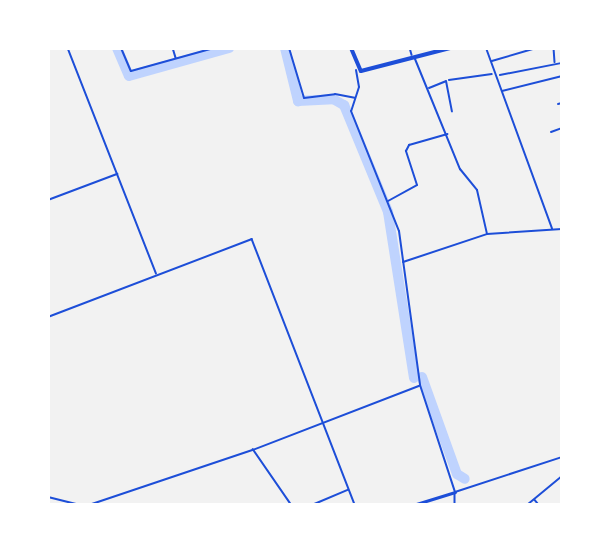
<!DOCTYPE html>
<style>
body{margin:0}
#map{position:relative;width:610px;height:553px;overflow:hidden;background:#f2f2f2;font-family:"Roboto Condensed",sans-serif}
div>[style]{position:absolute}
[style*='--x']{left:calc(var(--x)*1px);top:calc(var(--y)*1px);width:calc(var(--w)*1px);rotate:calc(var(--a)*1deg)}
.river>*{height:10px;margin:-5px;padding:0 5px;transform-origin:5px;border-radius:5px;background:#bfd3fe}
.path>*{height:1.5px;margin:-0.75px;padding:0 0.75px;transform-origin:0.75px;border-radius:0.75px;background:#1d4ed8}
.service>*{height:1.5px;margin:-0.75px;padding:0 0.75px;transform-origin:0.75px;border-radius:0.75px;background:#1d4ed8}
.minor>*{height:2px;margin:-1px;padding:0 1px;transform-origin:1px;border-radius:1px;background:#1d4ed8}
.tertiary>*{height:3px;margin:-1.5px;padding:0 1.5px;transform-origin:1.5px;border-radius:1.5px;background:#1d4ed8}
.secondary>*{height:4px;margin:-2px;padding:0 2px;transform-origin:2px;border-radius:2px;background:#1d4ed8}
span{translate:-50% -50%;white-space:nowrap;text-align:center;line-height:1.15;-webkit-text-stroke:6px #fff;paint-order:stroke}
.frame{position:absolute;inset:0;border:50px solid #fff;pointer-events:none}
</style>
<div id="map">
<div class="river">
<div style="--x:117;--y:48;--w:30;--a:67"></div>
<div style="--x:129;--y:76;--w:104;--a:-15.6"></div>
<div style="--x:285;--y:48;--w:55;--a:76.2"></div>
<div style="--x:298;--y:101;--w:35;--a:-3"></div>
<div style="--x:333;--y:99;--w:13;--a:29"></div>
<div style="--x:344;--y:105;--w:116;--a:67.6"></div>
<div style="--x:388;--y:212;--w:168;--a:81.1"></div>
<div style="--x:422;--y:377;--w:103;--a:70.2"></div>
<div style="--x:457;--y:474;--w:9;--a:32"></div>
</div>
<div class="path">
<div style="--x:554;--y:48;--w:14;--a:86"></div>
<div style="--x:500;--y:75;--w:63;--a:-11"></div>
<div style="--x:449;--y:80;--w:43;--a:-7.9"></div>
</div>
<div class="service">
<div style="--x:68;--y:48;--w:242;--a:68.6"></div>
<div style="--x:173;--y:48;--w:10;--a:73"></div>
<div style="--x:410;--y:48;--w:7;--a:74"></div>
<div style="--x:492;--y:61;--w:43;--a:-16.3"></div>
<div style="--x:48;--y:200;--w:74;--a:-20.6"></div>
<div style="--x:48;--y:317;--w:218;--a:-20.9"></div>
<div style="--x:252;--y:239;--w:285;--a:68.8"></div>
<div style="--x:455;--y:494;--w:11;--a:90"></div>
<div style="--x:535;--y:500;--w:6;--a:51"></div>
<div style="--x:89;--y:505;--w:172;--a:-18.6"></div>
<div style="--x:291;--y:505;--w:67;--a:-124.6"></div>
<div style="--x:253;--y:450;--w:178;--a:-21.1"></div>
<div style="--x:312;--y:505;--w:39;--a:-23"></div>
<div style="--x:527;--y:505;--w:45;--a:-39.6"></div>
</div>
<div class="minor">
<div style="--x:121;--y:48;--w:25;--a:67"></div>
<div style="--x:131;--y:71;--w:86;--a:-15.5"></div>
<div style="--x:289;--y:48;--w:52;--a:73.3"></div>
<div style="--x:304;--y:98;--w:31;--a:-7"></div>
<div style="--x:335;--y:94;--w:20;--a:11"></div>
<div style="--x:486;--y:48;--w:192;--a:69.9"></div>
<div style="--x:415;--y:59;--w:119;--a:67.8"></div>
<div style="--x:460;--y:169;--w:27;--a:51"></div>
<div style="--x:477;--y:190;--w:45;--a:77.2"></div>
<div style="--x:356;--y:70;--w:17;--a:80"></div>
<div style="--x:359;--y:87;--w:25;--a:108"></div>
<div style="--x:351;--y:111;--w:129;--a:68.2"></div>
<div style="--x:399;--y:231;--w:155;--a:82.2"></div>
<div style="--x:420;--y:385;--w:113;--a:71.9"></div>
<div style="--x:455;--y:492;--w:113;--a:-18.1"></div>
<div style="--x:429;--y:88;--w:18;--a:-22"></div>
<div style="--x:446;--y:81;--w:31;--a:79"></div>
<div style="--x:502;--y:91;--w:62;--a:-14"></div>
<div style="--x:558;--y:104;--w:4;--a:-14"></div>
<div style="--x:551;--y:132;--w:12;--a:-20"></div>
<div style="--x:388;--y:201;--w:33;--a:-29"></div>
<div style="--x:417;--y:185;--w:36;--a:-108"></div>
<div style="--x:406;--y:151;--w:7;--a:-63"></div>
<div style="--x:409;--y:145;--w:40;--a:-16"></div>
<div style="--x:403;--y:262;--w:89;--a:-18.4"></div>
<div style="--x:487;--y:234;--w:75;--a:-3.8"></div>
<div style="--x:48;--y:497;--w:33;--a:14"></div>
</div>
<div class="tertiary">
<div style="--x:413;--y:505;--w:44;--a:-17.2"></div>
</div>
<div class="secondary">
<div style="--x:351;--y:48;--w:25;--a:67"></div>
<div style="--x:361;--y:71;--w:92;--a:-14.5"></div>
</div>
<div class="frame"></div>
</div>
